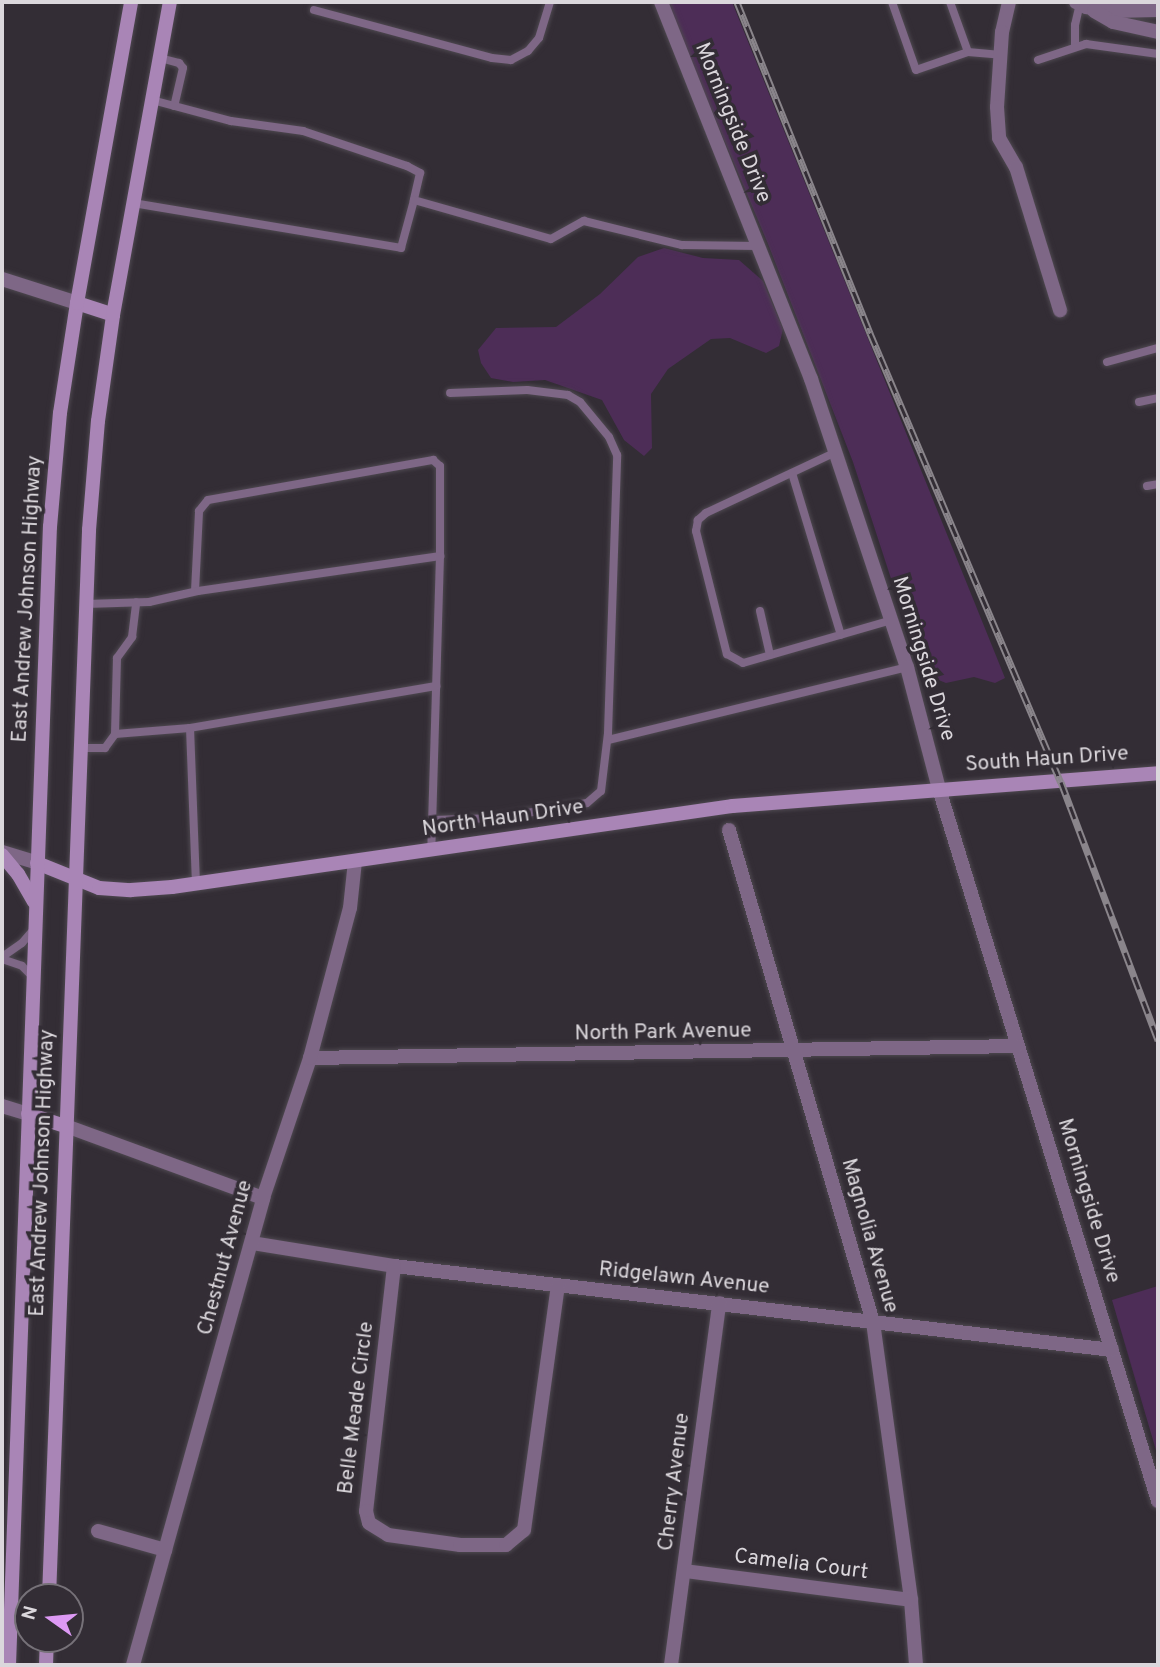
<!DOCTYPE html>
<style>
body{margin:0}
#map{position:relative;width:1160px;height:1667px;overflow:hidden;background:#332d35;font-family:Overpass,sans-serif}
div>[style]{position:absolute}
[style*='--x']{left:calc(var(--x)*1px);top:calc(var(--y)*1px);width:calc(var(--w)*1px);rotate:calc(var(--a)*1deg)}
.green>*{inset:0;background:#4d2d57}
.roads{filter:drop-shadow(0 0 2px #4e4850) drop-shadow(0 0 2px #4e4850)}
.lane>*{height:8px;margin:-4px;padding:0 4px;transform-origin:4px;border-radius:4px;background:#7e6786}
.street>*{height:14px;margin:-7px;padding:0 7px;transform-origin:7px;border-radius:7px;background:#7e6786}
.secondary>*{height:14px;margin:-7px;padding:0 7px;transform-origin:7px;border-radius:7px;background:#a985b6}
.rail>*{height:7px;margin-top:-3.5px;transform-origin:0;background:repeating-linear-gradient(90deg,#332d35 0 13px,#8a858b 0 26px);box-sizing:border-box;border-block:2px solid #8a858b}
span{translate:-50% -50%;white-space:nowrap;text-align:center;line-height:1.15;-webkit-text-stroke:7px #332d35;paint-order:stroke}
.street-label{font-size:21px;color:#dbd7dc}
.frame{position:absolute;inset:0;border:4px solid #dbd7dc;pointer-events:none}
.north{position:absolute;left:14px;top:1583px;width:70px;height:70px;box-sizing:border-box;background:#332d35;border:2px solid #767178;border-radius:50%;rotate:285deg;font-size:19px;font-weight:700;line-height:28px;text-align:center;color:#dbd7dc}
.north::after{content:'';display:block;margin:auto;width:24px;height:32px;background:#dd99f4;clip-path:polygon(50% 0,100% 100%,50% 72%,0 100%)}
</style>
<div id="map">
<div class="green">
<div style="clip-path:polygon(666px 2px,732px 2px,1005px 678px,995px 683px,974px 677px,946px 683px,926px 675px,914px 649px,853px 462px,768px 244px)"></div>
<div style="clip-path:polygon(664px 248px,703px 258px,739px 260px,763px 281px,783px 329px,779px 346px,766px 353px,730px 338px,711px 339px,668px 369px,651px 394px,652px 448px,644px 456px,624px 440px,602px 400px,545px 380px,513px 382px,491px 378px,481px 363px,478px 350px,496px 328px,556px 327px,600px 294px,638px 257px)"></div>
<div style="clip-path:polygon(1158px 1286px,1158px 1457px,1112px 1300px)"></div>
</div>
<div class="roads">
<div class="lane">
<div style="--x:892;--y:2;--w:72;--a:70.6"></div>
<div style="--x:916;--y:70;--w:55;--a:-19.1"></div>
<div style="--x:950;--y:2;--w:53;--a:70.2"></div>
<div style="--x:968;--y:52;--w:33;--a:5"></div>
<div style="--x:314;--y:10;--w:184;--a:15.1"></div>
<div style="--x:492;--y:58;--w:19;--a:6"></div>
<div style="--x:511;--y:60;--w:19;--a:-28"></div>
<div style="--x:528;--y:51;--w:17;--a:-50"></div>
<div style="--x:539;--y:38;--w:38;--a:-73"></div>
<div style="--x:1075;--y:46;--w:21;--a:-90"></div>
<div style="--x:1075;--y:25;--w:22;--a:-77"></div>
<div style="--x:160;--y:58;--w:20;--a:15"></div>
<div style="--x:179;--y:63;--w:6;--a:51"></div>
<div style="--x:183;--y:68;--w:39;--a:103"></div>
<div style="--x:1038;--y:60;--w:51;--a:-18.4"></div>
<div style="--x:1086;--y:44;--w:73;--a:7.9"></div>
<div style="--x:152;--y:100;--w:82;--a:14.9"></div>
<div style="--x:231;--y:121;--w:73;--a:7.9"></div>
<div style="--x:303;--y:131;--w:110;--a:18.6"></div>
<div style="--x:407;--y:166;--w:15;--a:28"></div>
<div style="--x:420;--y:173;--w:28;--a:103"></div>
<div style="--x:133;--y:203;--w:272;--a:9.5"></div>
<div style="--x:401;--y:248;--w:50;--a:-74.8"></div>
<div style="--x:414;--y:200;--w:142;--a:15.9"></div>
<div style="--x:551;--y:239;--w:38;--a:-29"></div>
<div style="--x:584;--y:221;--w:101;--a:13.8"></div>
<div style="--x:682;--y:245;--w:76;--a:0.8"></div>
<div style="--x:1107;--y:362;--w:53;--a:-15.4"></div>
<div style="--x:1139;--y:402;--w:19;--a:-12"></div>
<div style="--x:836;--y:452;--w:144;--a:154.9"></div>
<div style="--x:706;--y:513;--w:11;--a:139"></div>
<div style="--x:698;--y:520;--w:11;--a:100"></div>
<div style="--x:696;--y:531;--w:127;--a:75.9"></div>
<div style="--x:727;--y:654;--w:18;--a:29"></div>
<div style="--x:743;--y:663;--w:155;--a:-16.1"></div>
<div style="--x:792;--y:473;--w:169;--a:73.2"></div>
<div style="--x:1147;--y:486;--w:11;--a:-10"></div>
<div style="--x:195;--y:591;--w:80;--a:-87.1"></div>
<div style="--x:199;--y:511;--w:14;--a:-51"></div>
<div style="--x:208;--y:500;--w:229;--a:-10.1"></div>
<div style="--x:433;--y:460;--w:9;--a:41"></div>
<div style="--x:440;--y:466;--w:90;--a:90"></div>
<div style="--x:86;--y:604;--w:63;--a:-1.8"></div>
<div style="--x:149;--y:602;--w:50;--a:-12.7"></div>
<div style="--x:198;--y:591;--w:245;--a:-8.2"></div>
<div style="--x:440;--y:556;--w:295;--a:91.7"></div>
<div style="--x:760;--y:611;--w:45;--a:77.2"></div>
<div style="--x:190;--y:728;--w:156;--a:87.8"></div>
<div style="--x:115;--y:734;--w:76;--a:-88.5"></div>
<div style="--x:117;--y:658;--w:26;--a:-54"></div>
<div style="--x:132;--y:637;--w:35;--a:-83"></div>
<div style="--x:608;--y:740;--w:308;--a:-13.7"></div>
<div style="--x:80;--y:748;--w:25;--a:0"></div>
<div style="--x:105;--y:748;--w:17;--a:-54"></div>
<div style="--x:115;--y:734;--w:75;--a:-4.6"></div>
<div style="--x:190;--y:728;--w:250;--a:-9.7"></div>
<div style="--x:432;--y:820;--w:65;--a:-1.8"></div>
<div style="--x:497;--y:818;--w:91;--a:-9.5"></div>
<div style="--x:587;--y:803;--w:18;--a:-41"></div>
<div style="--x:601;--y:791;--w:58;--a:-83.1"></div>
<div style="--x:608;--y:733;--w:278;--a:-88.1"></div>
<div style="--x:617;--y:455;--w:20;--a:-114"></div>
<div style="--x:609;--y:437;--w:45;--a:-129.6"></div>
<div style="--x:580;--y:402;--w:14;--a:-150"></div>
<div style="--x:568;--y:395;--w:41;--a:-173"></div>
<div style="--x:527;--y:390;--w:77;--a:177.8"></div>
<div style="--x:2;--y:957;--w:24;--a:-35"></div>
<div style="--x:22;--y:943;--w:20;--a:-49"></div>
<div style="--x:2;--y:959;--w:21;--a:19"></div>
<div style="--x:22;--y:966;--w:14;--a:45"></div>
</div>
<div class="street">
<div style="--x:661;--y:2;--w:406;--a:68.3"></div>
<div style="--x:811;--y:379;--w:304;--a:71.6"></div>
<div style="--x:907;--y:667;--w:126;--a:75.3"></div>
<div style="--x:939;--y:789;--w:745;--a:72.9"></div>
<div style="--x:1009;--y:2;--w:31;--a:103"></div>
<div style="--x:1002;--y:32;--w:75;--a:93.8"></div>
<div style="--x:997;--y:107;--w:31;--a:86"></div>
<div style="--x:999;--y:138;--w:34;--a:60"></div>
<div style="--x:1016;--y:167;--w:150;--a:72.9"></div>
<div style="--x:1076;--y:2;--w:11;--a:27"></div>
<div style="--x:1086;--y:7;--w:26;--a:9"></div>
<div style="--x:1112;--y:11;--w:46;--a:-1.2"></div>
<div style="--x:1094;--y:11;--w:22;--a:30"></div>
<div style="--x:1113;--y:22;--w:46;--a:12.5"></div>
<div style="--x:2;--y:279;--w:79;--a:17.7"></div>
<div style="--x:729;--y:830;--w:513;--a:73.69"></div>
<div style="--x:873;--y:1322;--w:281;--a:82.2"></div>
<div style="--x:911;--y:1600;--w:65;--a:85.6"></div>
<div style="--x:2;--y:852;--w:37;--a:17"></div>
<div style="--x:310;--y:1058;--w:707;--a:-0.97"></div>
<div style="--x:2;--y:1106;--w:27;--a:17"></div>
<div style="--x:66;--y:1126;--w:210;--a:20.1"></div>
<div style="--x:252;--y:1243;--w:144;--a:9.2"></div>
<div style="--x:394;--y:1266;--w:723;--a:6.67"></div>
<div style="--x:394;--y:1266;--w:247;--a:96.5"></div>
<div style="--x:366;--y:1511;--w:12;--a:76"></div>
<div style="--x:369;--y:1523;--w:22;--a:32"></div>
<div style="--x:388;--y:1535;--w:73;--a:7.9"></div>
<div style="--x:460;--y:1545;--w:46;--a:0"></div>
<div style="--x:506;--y:1545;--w:23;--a:-40"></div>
<div style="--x:524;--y:1530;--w:246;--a:-82.1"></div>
<div style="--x:98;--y:1531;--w:70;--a:15.8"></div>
<div style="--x:685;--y:1571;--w:228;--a:7.3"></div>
<div style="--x:133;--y:1665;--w:485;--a:-74.4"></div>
<div style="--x:263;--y:1198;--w:148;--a:-71.4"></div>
<div style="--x:310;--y:1058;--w:155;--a:-75.1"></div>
<div style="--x:350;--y:908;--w:47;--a:-83.9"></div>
<div style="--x:671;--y:1665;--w:365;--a:-82.4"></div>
</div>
<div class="secondary">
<div style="--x:77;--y:303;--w:38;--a:18"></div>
<div style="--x:2;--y:855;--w:25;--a:50"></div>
<div style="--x:18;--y:874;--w:32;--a:60"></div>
<div style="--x:37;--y:863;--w:67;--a:22"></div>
<div style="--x:99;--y:888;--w:32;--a:4"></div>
<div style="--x:131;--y:890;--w:41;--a:-4.2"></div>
<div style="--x:172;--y:887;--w:567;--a:-8.22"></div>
<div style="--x:733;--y:806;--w:426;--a:-4.4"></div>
<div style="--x:28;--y:1114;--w:40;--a:18"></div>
<div style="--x:49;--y:1597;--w:1068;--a:-87.85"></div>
<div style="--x:89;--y:530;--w:109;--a:-85.3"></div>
<div style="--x:98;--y:421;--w:107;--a:-81.9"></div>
<div style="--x:113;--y:315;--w:318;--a:-79.7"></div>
<div style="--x:9;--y:1665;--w:1139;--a:-87.94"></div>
<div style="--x:50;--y:527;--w:114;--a:-85"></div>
<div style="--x:60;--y:413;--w:111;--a:-81.2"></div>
<div style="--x:77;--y:303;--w:306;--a:-79.8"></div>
<div style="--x:46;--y:1665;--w:26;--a:-88"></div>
</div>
</div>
<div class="rail">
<div style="--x:737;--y:2;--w:357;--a:68.1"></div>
<div style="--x:870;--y:333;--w:488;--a:67"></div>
<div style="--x:1061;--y:782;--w:276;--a:69.4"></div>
</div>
<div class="street-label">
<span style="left:732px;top:123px;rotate:68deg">Morningside Drive</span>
<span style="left:28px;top:599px;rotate:-87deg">East Andrew Johnson Highway</span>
<span style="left:923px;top:659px;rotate:73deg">Morningside Drive</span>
<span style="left:1047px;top:760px;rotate:-4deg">South Haun Drive</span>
<span style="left:503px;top:819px;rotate:-8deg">North Haun Drive</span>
<span style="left:663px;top:1033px;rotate:-1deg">North Park Avenue</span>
<span style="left:43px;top:1173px;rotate:-88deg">East Andrew Johnson Highway</span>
<span style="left:1088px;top:1201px;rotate:73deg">Morningside Drive</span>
<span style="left:869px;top:1236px;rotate:74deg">Magnolia Avenue</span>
<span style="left:226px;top:1258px;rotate:-75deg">Chestnut Avenue</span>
<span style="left:684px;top:1279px;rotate:6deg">Ridgelawn Avenue</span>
<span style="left:357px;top:1408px;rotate:-83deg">Belle Meade Circle</span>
<span style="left:675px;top:1482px;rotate:-83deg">Cherry Avenue</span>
<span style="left:801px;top:1565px;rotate:7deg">Camelia Court</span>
</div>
<div class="frame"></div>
<div class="north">N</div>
</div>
